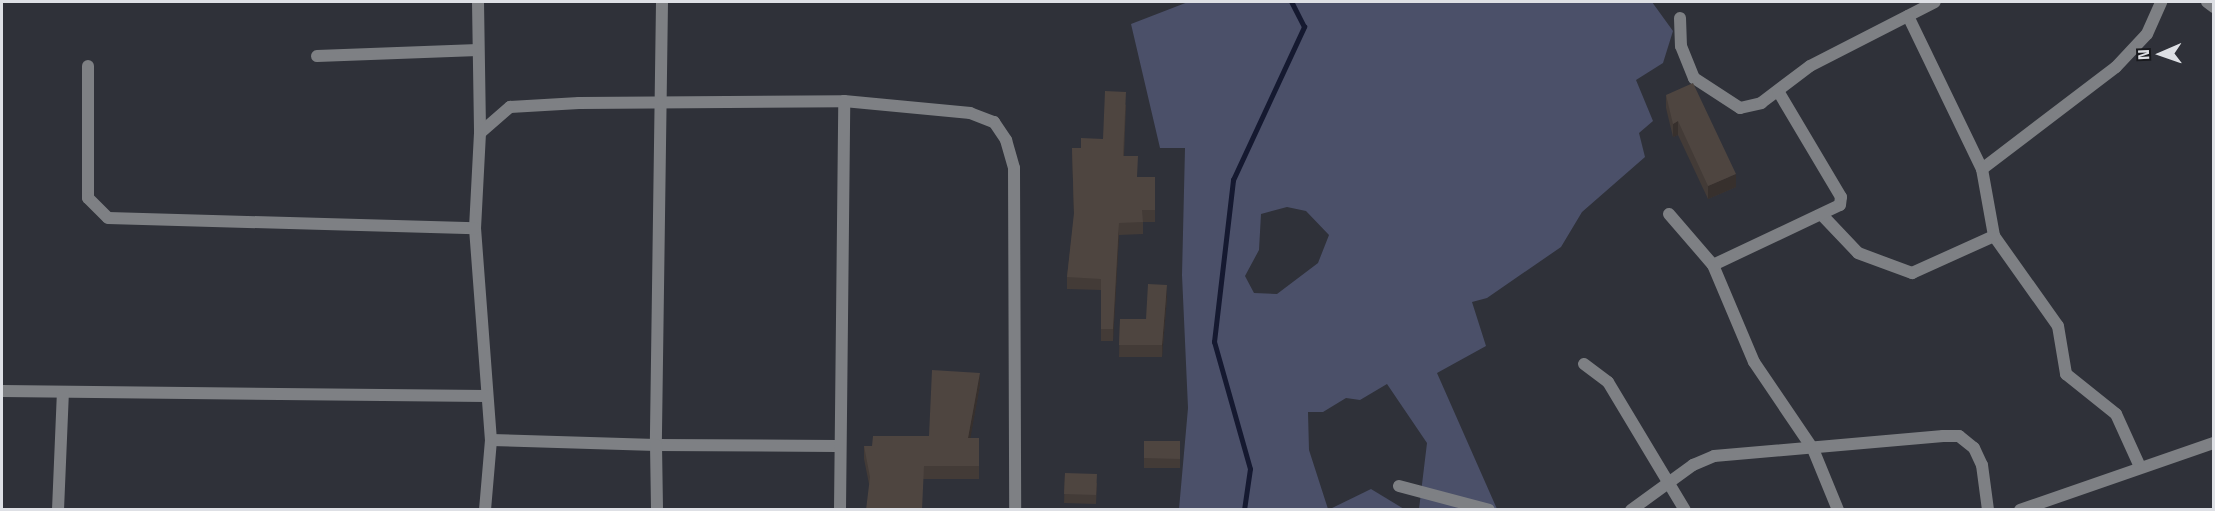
<!DOCTYPE html>
<style>
body{margin:0}
#map{position:relative;width:2215px;height:511px;overflow:hidden;background:#2f3139;font-family:"Titillium Web",sans-serif}
div>[style]{position:absolute}
[style*='--x']{left:calc(var(--x)*1px);top:calc(var(--y)*1px);width:calc(var(--w)*1px);rotate:calc(var(--a)*1deg)}
.green>*{inset:0;background:#4b5069}
.stream>*{height:4.5px;margin:-2.25px;padding:0 2.25px;transform-origin:2.25px;border-radius:2.25px;background:#151930}
.minor>*{height:12px;margin:-6px;padding:0 6px;transform-origin:6px;border-radius:6px;background:#7e8084}
.tertiary>*{height:12px;margin:-6px;padding:0 6px;transform-origin:6px;border-radius:6px;background:#7e8084}
.wall>*{inset:0;background:#433b37}
.shaded-wall>*{inset:0;background:#37302d}
.building>*{inset:0;background:#4e4540}
span{translate:-50% -50%;white-space:nowrap;text-align:center;line-height:1.15;-webkit-text-stroke:4.5px #18191d;paint-order:stroke}
.frame{position:absolute;inset:0;border:3px solid #dee0e5;pointer-events:none}
.north{position:absolute;left:2131px;top:24px;width:60px;height:60px;-webkit-text-stroke:4px #18191d;paint-order:stroke;rotate:268deg;font-size:16px;font-weight:700;line-height:24px;text-align:center;color:#dee0e5}
.north::after{content:'';display:block;margin:auto;width:21px;height:27px;background:#dee0e5;clip-path:polygon(50% 0,100% 100%,50% 72%,0 100%)}
</style>
<div id="map">
<div class="green">
<div style="clip-path:polygon(evenodd,1188px 2px,1652px 2px,1673px 31px,1663px 63px,1636px 80px,1653px 121px,1639px 133px,1645px 157px,1582px 212px,1561px 247px,1487px 298px,1472px 302px,1486px 346px,1437px 373px,1497px 509px,1419px 509px,1427px 443px,1387px 384px,1360px 400px,1346px 398px,1323px 412px,1308px 412px,1309px 450px,1328px 509px,1179px 509px,1188px 408px,1182px 275px,1185px 148px,1160px 148px,1131px 24px,1188px 2px,1287px 207px,1306px 211px,1329px 235px,1318px 263px,1277px 294px,1254px 293px,1245px 276px,1259px 250px,1261px 214px,1287px 207px)"></div>
<div style="clip-path:polygon(1371px 489px,1404px 509px,1330px 509px)"></div>
</div>
<div class="stream">
<div style="--x:1244;--y:510;--w:41;--a:-81.7"></div>
<div style="--x:1250;--y:469;--w:132;--a:-105.8"></div>
<div style="--x:1214;--y:342;--w:163;--a:-83.3"></div>
<div style="--x:1233;--y:180;--w:169;--a:-65.1"></div>
<div style="--x:1304;--y:27;--w:28;--a:-117"></div>
</div>
<div class="minor">
<div style="--x:478;--y:2;--w:131;--a:89.1"></div>
<div style="--x:480;--y:133;--w:95;--a:93"></div>
<div style="--x:475;--y:228;--w:213;--a:85.7"></div>
<div style="--x:491;--y:440;--w:70;--a:94.9"></div>
<div style="--x:662;--y:2;--w:443;--a:90.8"></div>
<div style="--x:656;--y:445;--w:181;--a:0.3"></div>
<div style="--x:1908;--y:16;--w:170;--a:64.2"></div>
<div style="--x:1982;--y:169;--w:68;--a:79.8"></div>
<div style="--x:1994;--y:236;--w:110;--a:54.6"></div>
<div style="--x:2058;--y:326;--w:49;--a:80.5"></div>
<div style="--x:2066;--y:374;--w:64;--a:38.7"></div>
<div style="--x:2116;--y:414;--w:58;--a:65.6"></div>
<div style="--x:1680;--y:18;--w:28;--a:88"></div>
<div style="--x:1681;--y:46;--w:35;--a:68"></div>
<div style="--x:1694;--y:78;--w:55;--a:33.1"></div>
<div style="--x:1740;--y:108;--w:22;--a:-13"></div>
<div style="--x:1761;--y:103;--w:61;--a:-37.1"></div>
<div style="--x:1810;--y:66;--w:140;--a:-27.1"></div>
<div style="--x:317;--y:56;--w:161;--a:-2.1"></div>
<div style="--x:88;--y:66;--w:132;--a:90"></div>
<div style="--x:88;--y:198;--w:28;--a:45"></div>
<div style="--x:108;--y:218;--w:367;--a:1.6"></div>
<div style="--x:480;--y:133;--w:40;--a:-41"></div>
<div style="--x:510;--y:107;--w:69;--a:-3.3"></div>
<div style="--x:579;--y:103;--w:265;--a:-0.4"></div>
<div style="--x:844;--y:101;--w:127;--a:5.4"></div>
<div style="--x:970;--y:113;--w:26;--a:21"></div>
<div style="--x:994;--y:122;--w:22;--a:56"></div>
<div style="--x:1006;--y:140;--w:29;--a:74"></div>
<div style="--x:1014;--y:168;--w:342;--a:89.8"></div>
<div style="--x:1982;--y:169;--w:168;--a:-37.3"></div>
<div style="--x:2116;--y:67;--w:45;--a:-46.8"></div>
<div style="--x:2147;--y:34;--w:35;--a:-66"></div>
<div style="--x:1669;--y:214;--w:67;--a:49.2"></div>
<div style="--x:1713;--y:265;--w:105;--a:67.1"></div>
<div style="--x:1754;--y:362;--w:105;--a:55.9"></div>
<div style="--x:1813;--y:449;--w:66;--a:67.7"></div>
<div style="--x:1822;--y:215;--w:52;--a:46.5"></div>
<div style="--x:1858;--y:253;--w:58;--a:20.3"></div>
<div style="--x:1912;--y:273;--w:90;--a:-24.3"></div>
<div style="--x:1713;--y:265;--w:140;--a:-25.3"></div>
<div style="--x:1840;--y:205;--w:8;--a:-83"></div>
<div style="--x:1841;--y:197;--w:123;--a:-120.7"></div>
<div style="--x:1584;--y:364;--w:30;--a:37"></div>
<div style="--x:1608;--y:382;--w:149;--a:59"></div>
<div style="--x:2;--y:391;--w:484;--a:0.6"></div>
<div style="--x:491;--y:440;--w:165;--a:1.7"></div>
<div style="--x:656;--y:445;--w:65;--a:89.1"></div>
<div style="--x:1399;--y:486;--w:93;--a:14.9"></div>
<div style="--x:58;--y:510;--w:117;--a:-87.6"></div>
<div style="--x:840;--y:510;--w:409;--a:-89.4"></div>
<div style="--x:1631;--y:510;--w:77;--a:-36"></div>
<div style="--x:1693;--y:465;--w:23;--a:-23"></div>
<div style="--x:1714;--y:456;--w:230;--a:-5"></div>
<div style="--x:1943;--y:436;--w:16;--a:0"></div>
<div style="--x:1959;--y:436;--w:19;--a:39"></div>
<div style="--x:1974;--y:448;--w:19;--a:65"></div>
<div style="--x:1982;--y:465;--w:45;--a:82.4"></div>
<div style="--x:2020;--y:510;--w:205;--a:-19.1"></div>
</div>
<div class="tertiary">
<div style="--x:2207;--y:2;--w:9;--a:36"></div>
</div>
<div class="wall">
<div style="clip-path:polygon(1666px 95px,1736px 187px,1708px 199px,1678px 135px,1673px 137px,1666px 108px)"></div>
<div style="clip-path:polygon(1126px 104px,1124px 156px,1137px 177px,1155px 177px,1155px 222px,1143px 222px,1143px 234px,1119px 235px,1113px 341px,1101px 341px,1101px 290px,1067px 289px,1067px 277px,1074px 217px,1072px 148px,1081px 148px,1103px 139px)"></div>
<div style="clip-path:polygon(1167px 297px,1162px 357px,1119px 357px,1120px 319px,1146px 319px)"></div>
<div style="clip-path:polygon(980px 385px,970px 438px,979px 438px,979px 479px,924px 479px,869px 484px,864px 459px,864px 446px,872px 446px,929px 436px)"></div>
<div style="clip-path:polygon(1144px 441px,1180px 441px,1180px 468px,1144px 468px)"></div>
<div style="clip-path:polygon(1065px 473px,1097px 483px,1096px 504px,1064px 503px)"></div>
</div>
<div class="shaded-wall">
<div style="clip-path:polygon(1678px 121px,1678px 135px,1673px 137px,1673px 124px)"></div>
<div style="clip-path:polygon(1736px 174px,1736px 187px,1708px 199px,1708px 186px)"></div>
<div style="clip-path:polygon(1119px 223px,1119px 235px,1113px 341px,1113px 329px)"></div>
<div style="clip-path:polygon(1167px 285px,1167px 297px,1162px 357px,1162px 345px)"></div>
<div style="clip-path:polygon(980px 373px,980px 385px,968px 451px,968px 438px)"></div>
</div>
<div class="building">
<div style="clip-path:polygon(1693px 83px,1736px 174px,1708px 186px,1678px 121px,1673px 124px,1666px 95px)"></div>
<div style="clip-path:polygon(1105px 91px,1126px 92px,1123px 156px,1138px 156px,1137px 177px,1155px 177px,1155px 210px,1142px 210px,1143px 222px,1119px 223px,1113px 329px,1101px 329px,1101px 279px,1067px 277px,1074px 213px,1072px 148px,1081px 148px,1081px 138px,1103px 139px)"></div>
<div style="clip-path:polygon(1148px 284px,1167px 285px,1162px 345px,1119px 345px,1120px 319px,1146px 319px)"></div>
<div style="clip-path:polygon(932px 370px,980px 373px,968px 438px,979px 438px,979px 466px,924px 466px,922px 510px,866px 510px,870px 477px,864px 446px,872px 446px,873px 436px,929px 436px)"></div>
<div style="clip-path:polygon(1144px 441px,1180px 441px,1180px 459px,1144px 458px)"></div>
<div style="clip-path:polygon(1065px 473px,1097px 474px,1096px 495px,1064px 494px)"></div>
</div>
<div class="frame"></div>
<div class="north">N</div>
</div>
